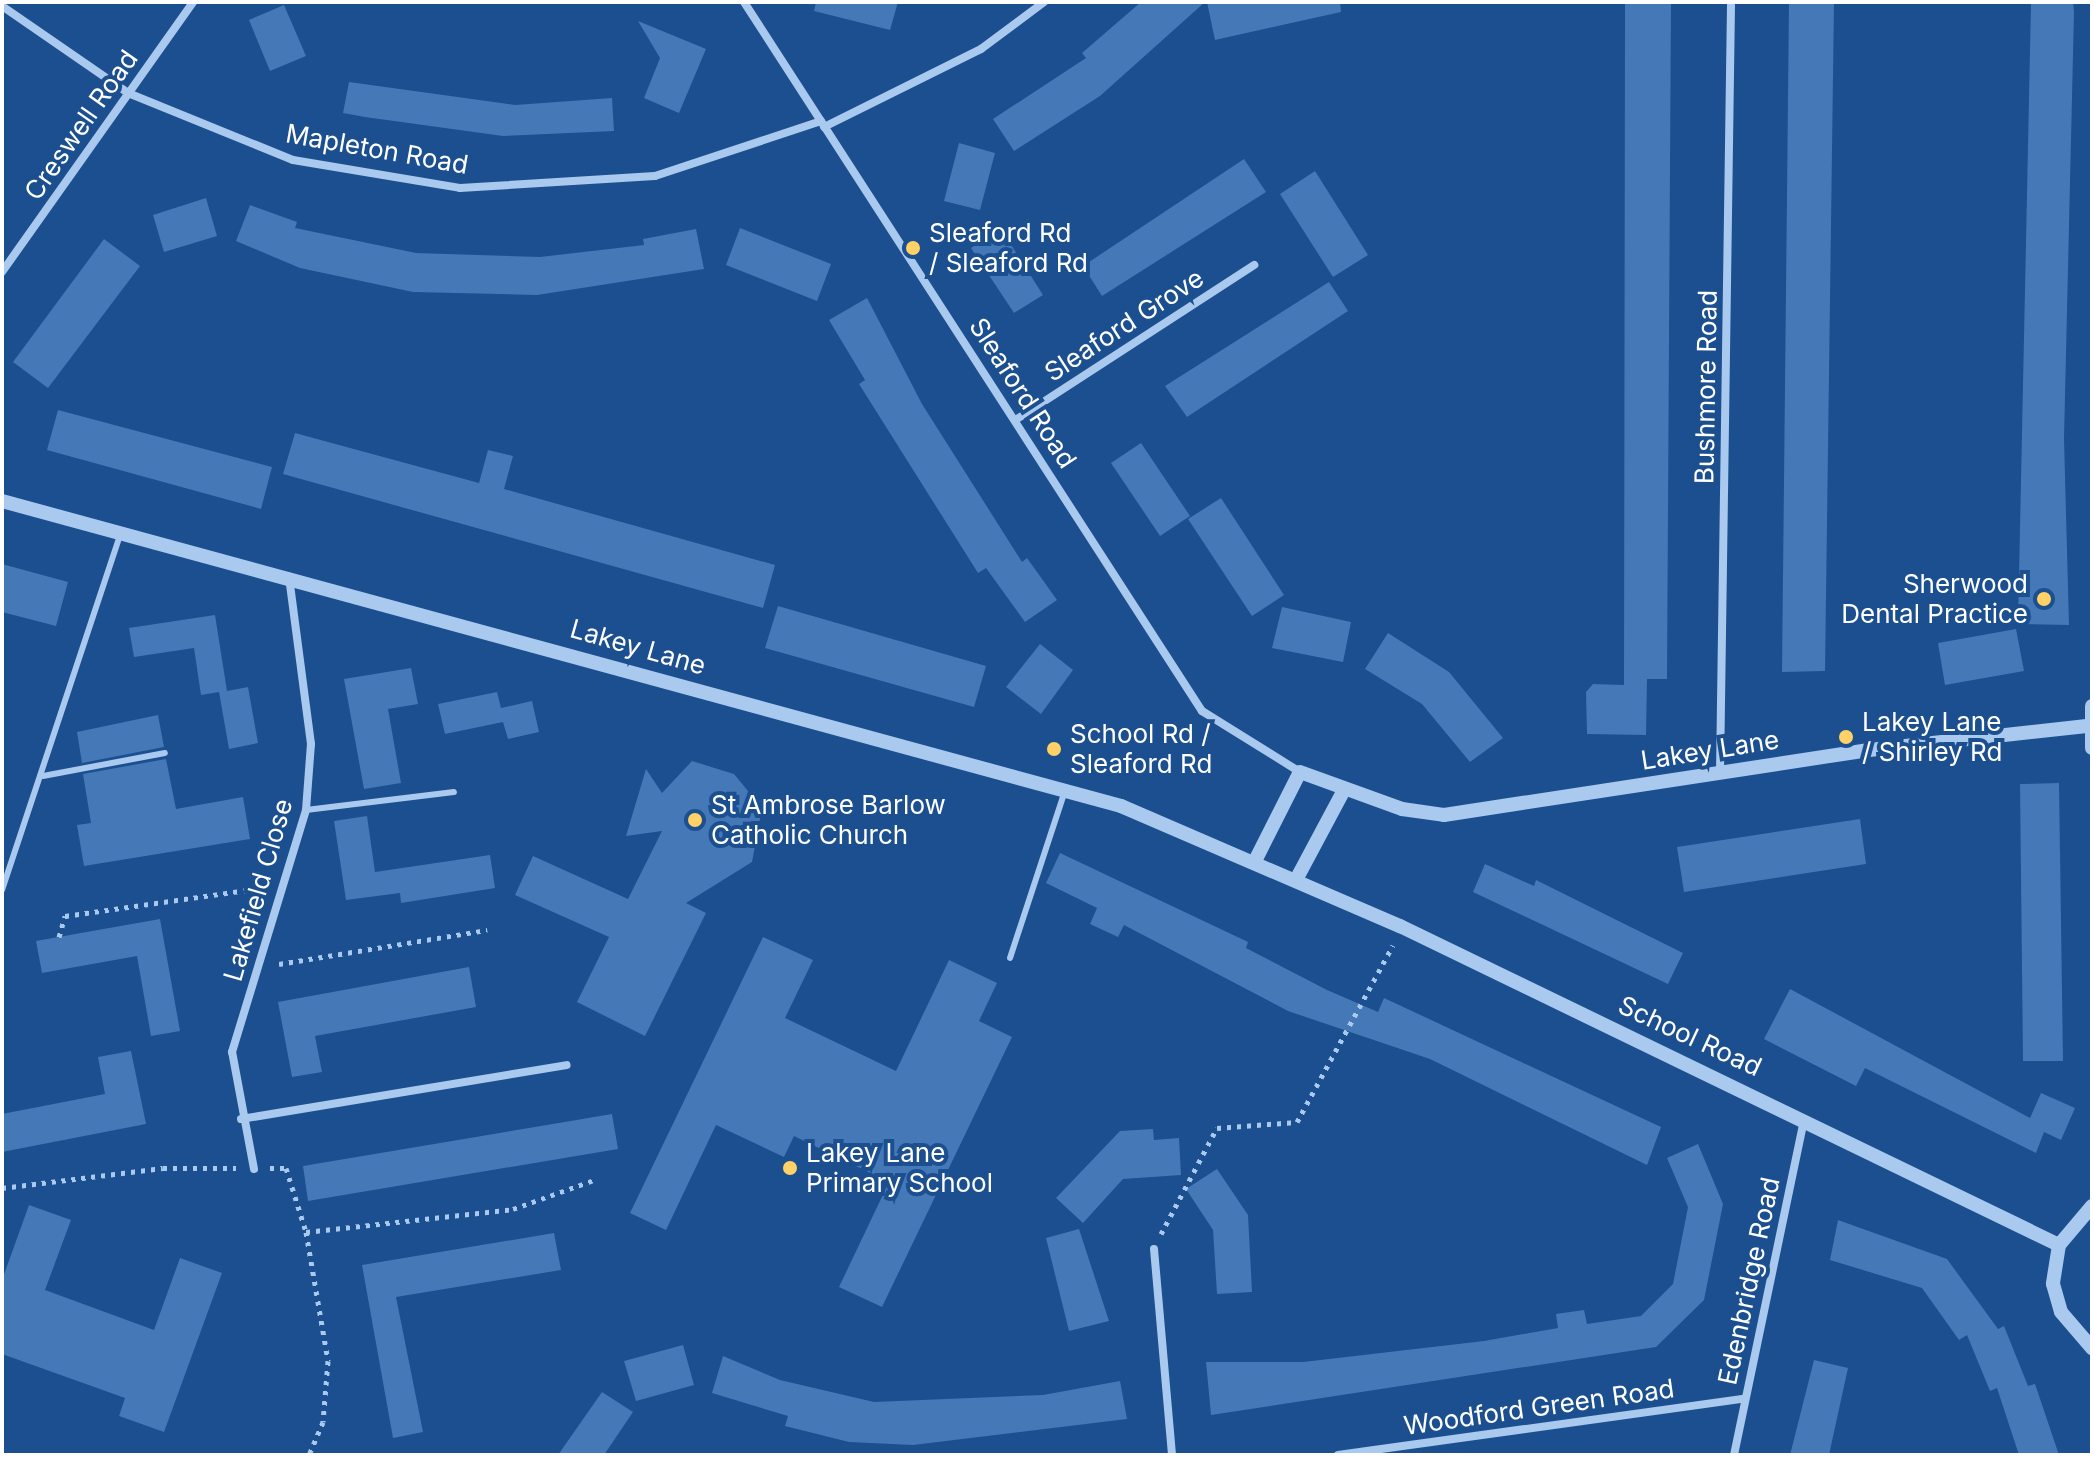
<!DOCTYPE html>
<style>
body{margin:0}
#map{position:relative;width:2094px;height:1457px;overflow:hidden;background:#1b4f8f;font-family:Inter,sans-serif}
div>[style]{position:absolute}
[style*='--x']{left:calc(var(--x)*1px);top:calc(var(--y)*1px);width:calc(var(--w)*1px);rotate:calc(var(--a)*1deg)}
.building>*{inset:0;background:#4478b7}
.path>*{height:5px;margin-top:-2.5px;transform-origin:0;background:repeating-linear-gradient(90deg,#a9c9ee 0 4px,transparent 0 10px)}
.service>*{height:6px;margin:-3px;padding:0 3px;transform-origin:3px;border-radius:3px;background:#a9c9ee}
.minor>*{height:8px;margin:-4px;padding:0 4px;transform-origin:4px;border-radius:4px;background:#a9c9ee}
.tertiary>*{height:14px;margin:-7px;padding:0 7px;transform-origin:7px;border-radius:7px;background:#a9c9ee}
.dots>*{width:22px;height:22px;translate:-50% -50%;box-sizing:border-box;border:4px solid #1b4f8f;border-radius:50%}
span{translate:-50% -50%;white-space:nowrap;text-align:center;line-height:1.15;-webkit-text-stroke:8px #1b4f8f;paint-order:stroke}
.street-label{font-size:26px;color:#fff}
.poi-label{font-size:26px;color:#fff}
.left{translate:0 -50%;text-align:left}
.right{translate:-100% -50%;text-align:right}
.frame{position:absolute;inset:0;border:4px solid #fff;pointer-events:none}
</style>
<div id="map">
<div class="building">
<div style="clip-path:polygon(816px 2px,898px 2px,890px 30px,814px 11px)"></div>
<div style="clip-path:polygon(1141px 2px,1205px 2px,1100px 96px,1014px 151px,993px 119px,1086px 58px,1082px 53px)"></div>
<div style="clip-path:polygon(1207px 2px,1340px 2px,1341px 12px,1215px 40px)"></div>
<div style="clip-path:polygon(1625px 2px,1671px 2px,1667px 679px,1647px 679px,1646px 735px,1587px 734px,1586px 692px,1593px 684px,1624px 685px)"></div>
<div style="clip-path:polygon(1789px 2px,1834px 2px,1825px 671px,1782px 672px)"></div>
<div style="clip-path:polygon(2031px 2px,2073px 2px,2074px 12px,2064px 439px,2069px 625px,2018px 624px)"></div>
<div style="clip-path:polygon(284px 5px,306px 56px,270px 71px,249px 20px)"></div>
<div style="clip-path:polygon(638px 21px,706px 49px,679px 113px,644px 98px,660px 58px)"></div>
<div style="clip-path:polygon(349px 82px,515px 105px,612px 98px,614px 131px,503px 136px,365px 117px,343px 113px)"></div>
<div style="clip-path:polygon(959px 143px,995px 153px,980px 210px,944px 201px)"></div>
<div style="clip-path:polygon(1244px 159px,1266px 192px,1102px 296px,1083px 266px)"></div>
<div style="clip-path:polygon(1315px 171px,1368px 255px,1333px 277px,1280px 194px)"></div>
<div style="clip-path:polygon(206px 198px,217px 236px,164px 252px,153px 215px)"></div>
<div style="clip-path:polygon(250px 205px,297px 222px,295px 228px,416px 253px,540px 257px,644px 245px,643px 239px,696px 229px,704px 269px,537px 295px,413px 292px,300px 268px,236px 241px)"></div>
<div style="clip-path:polygon(740px 228px,831px 264px,817px 301px,726px 265px)"></div>
<div style="clip-path:polygon(1001px 229px,1043px 295px,1014px 313px,971px 248px)"></div>
<div style="clip-path:polygon(104px 239px,140px 266px,48px 388px,13px 362px)"></div>
<div style="clip-path:polygon(1329px 282px,1348px 311px,1187px 417px,1165px 386px)"></div>
<div style="clip-path:polygon(867px 298px,922px 404px,1022px 562px,1027px 558px,1057px 600px,1025px 622px,986px 568px,978px 573px,859px 384px,865px 380px,829px 320px)"></div>
<div style="clip-path:polygon(58px 410px,272px 467px,261px 509px,47px 450px)"></div>
<div style="clip-path:polygon(295px 433px,479px 483px,488px 450px,513px 456px,504px 489px,775px 565px,763px 608px,283px 474px)"></div>
<div style="clip-path:polygon(1141px 443px,1190px 516px,1160px 536px,1111px 463px)"></div>
<div style="clip-path:polygon(1221px 498px,1284px 595px,1252px 616px,1188px 519px)"></div>
<div style="clip-path:polygon(2px 564px,68px 582px,56px 626px,2px 612px)"></div>
<div style="clip-path:polygon(778px 606px,986px 666px,974px 707px,765px 648px)"></div>
<div style="clip-path:polygon(1282px 607px,1351px 622px,1343px 662px,1272px 648px)"></div>
<div style="clip-path:polygon(215px 615px,227px 691px,248px 687px,258px 743px,229px 749px,219px 692px,201px 695px,194px 648px,134px 657px,129px 628px)"></div>
<div style="clip-path:polygon(2016px 629px,2024px 671px,1945px 685px,1938px 643px)"></div>
<div style="clip-path:polygon(1388px 633px,1449px 672px,1503px 738px,1470px 762px,1422px 704px,1365px 669px)"></div>
<div style="clip-path:polygon(1040px 644px,1073px 670px,1041px 714px,1006px 687px)"></div>
<div style="clip-path:polygon(411px 668px,418px 704px,388px 709px,401px 783px,364px 789px,344px 679px)"></div>
<div style="clip-path:polygon(497px 692px,501px 708px,532px 701px,539px 732px,508px 739px,503px 722px,445px 734px,438px 704px)"></div>
<div style="clip-path:polygon(158px 715px,164px 747px,82px 763px,77px 732px)"></div>
<div style="clip-path:polygon(166px 759px,176px 809px,243px 797px,250px 839px,84px 866px,77px 825px,91px 823px,83px 774px)"></div>
<div style="clip-path:polygon(692px 761px,734px 774px,762px 808px,752px 862px,686px 903px,706px 913px,645px 1036px,577px 1002px,609px 937px,515px 895px,533px 856px,628px 899px,662px 831px,626px 836px,646px 769px,662px 793px)"></div>
<div style="clip-path:polygon(2059px 783px,2063px 1061px,2023px 1061px,2020px 784px)"></div>
<div style="clip-path:polygon(367px 816px,375px 872px,490px 855px,495px 888px,401px 903px,400px 893px,346px 900px,334px 821px)"></div>
<div style="clip-path:polygon(1860px 819px,1866px 864px,1684px 892px,1677px 847px)"></div>
<div style="clip-path:polygon(1060px 853px,1248px 942px,1246px 948px,1327px 990px,1378px 1012px,1384px 998px,1661px 1127px,1647px 1165px,1430px 1059px,1288px 1011px,1124px 925px,1118px 937px,1090px 924px,1097px 908px,1046px 883px)"></div>
<div style="clip-path:polygon(1485px 864px,1534px 886px,1536px 880px,1683px 953px,1668px 984px,1473px 892px)"></div>
<div style="clip-path:polygon(160px 919px,180px 1031px,151px 1036px,137px 956px,42px 973px,36px 941px)"></div>
<div style="clip-path:polygon(763px 937px,813px 960px,785px 1018px,896px 1071px,949px 960px,997px 983px,979px 1021px,1012px 1037px,882px 1307px,839px 1287px,889px 1182px,794px 1136px,784px 1157px,716px 1125px,666px 1230px,630px 1213px)"></div>
<div style="clip-path:polygon(469px 967px,476px 1007px,315px 1036px,322px 1072px,292px 1077px,278px 1002px)"></div>
<div style="clip-path:polygon(1790px 989px,2030px 1118px,2041px 1093px,2075px 1108px,2061px 1140px,2044px 1132px,2036px 1153px,1865px 1068px,1856px 1086px,1764px 1039px)"></div>
<div style="clip-path:polygon(131px 1051px,146px 1124px,2px 1152px,2px 1114px,105px 1094px,98px 1057px)"></div>
<div style="clip-path:polygon(612px 1114px,618px 1149px,308px 1201px,303px 1166px)"></div>
<div style="clip-path:polygon(1153px 1129px,1154px 1140px,1179px 1138px,1181px 1175px,1123px 1179px,1083px 1223px,1056px 1198px,1120px 1131px)"></div>
<div style="clip-path:polygon(1698px 1144px,1723px 1204px,1704px 1300px,1656px 1347px,1211px 1415px,1206px 1362px,1303px 1362px,1484px 1341px,1558px 1328px,1556px 1314px,1584px 1310px,1587px 1324px,1641px 1316px,1673px 1284px,1688px 1207px,1667px 1158px)"></div>
<div style="clip-path:polygon(1217px 1169px,1248px 1215px,1252px 1292px,1217px 1294px,1213px 1230px,1186px 1189px)"></div>
<div style="clip-path:polygon(29px 1205px,71px 1220px,45px 1290px,154px 1330px,180px 1258px,222px 1273px,164px 1432px,119px 1416px,125px 1398px,2px 1354px,2px 1280px)"></div>
<div style="clip-path:polygon(1838px 1220px,1947px 1259px,1998px 1329px,2004px 1326px,2028px 1386px,2035px 1384px,2059px 1455px,2019px 1455px,1997px 1388px,1990px 1391px,1967px 1335px,1959px 1340px,1922px 1288px,1830px 1260px)"></div>
<div style="clip-path:polygon(1079px 1229px,1109px 1321px,1069px 1331px,1046px 1238px)"></div>
<div style="clip-path:polygon(554px 1233px,561px 1270px,396px 1297px,423px 1432px,393px 1438px,362px 1265px)"></div>
<div style="clip-path:polygon(683px 1345px,694px 1385px,636px 1401px,624px 1361px)"></div>
<div style="clip-path:polygon(723px 1356px,780px 1380px,874px 1402px,1043px 1395px,1120px 1381px,1127px 1419px,913px 1445px,849px 1442px,785px 1426px,788px 1416px,712px 1393px)"></div>
<div style="clip-path:polygon(1814px 1360px,1848px 1368px,1829px 1455px,1790px 1455px)"></div>
<div style="clip-path:polygon(602px 1392px,633px 1412px,604px 1455px,558px 1455px)"></div>
</div>
<div class="path">
<div style="--x:59;--y:937;--w:22;--a:-74"></div>
<div style="--x:65;--y:916;--w:199;--a:-8.1"></div>
<div style="--x:279;--y:964;--w:211;--a:-9.3"></div>
<div style="--x:270;--y:1168;--w:16;--a:0"></div>
<div style="--x:286;--y:1168;--w:67;--a:72.6"></div>
<div style="--x:306;--y:1232;--w:131;--a:80.3"></div>
<div style="--x:328;--y:1361;--w:61;--a:94.7"></div>
<div style="--x:323;--y:1422;--w:36;--a:113"></div>
<div style="--x:2;--y:1188;--w:162;--a:-7.1"></div>
<div style="--x:163;--y:1168;--w:73;--a:0"></div>
<div style="--x:306;--y:1232;--w:208;--a:-6.3"></div>
<div style="--x:513;--y:1209;--w:86;--a:-19.7"></div>
<div style="--x:1161;--y:1234;--w:120;--a:-62.2"></div>
<div style="--x:1217;--y:1128;--w:80;--a:-4.3"></div>
<div style="--x:1297;--y:1122;--w:201;--a:-61.5"></div>
</div>
<div class="service">
<div style="--x:43;--y:776;--w:124;--a:-10.7"></div>
<div style="--x:306;--y:810;--w:149;--a:-6.9"></div>
<div style="--x:2;--y:890;--w:374;--a:-71.6"></div>
<div style="--x:1010;--y:958;--w:176;--a:-71.8"></div>
</div>
<div class="minor">
<div style="--x:744;--y:2;--w:844;--a:57.14"></div>
<div style="--x:1202;--y:711;--w:115;--a:31.9"></div>
<div style="--x:2;--y:6;--w:153;--a:34.6"></div>
<div style="--x:128;--y:93;--w:178;--a:22.1"></div>
<div style="--x:293;--y:160;--w:169;--a:9.5"></div>
<div style="--x:460;--y:188;--w:195;--a:-3.5"></div>
<div style="--x:655;--y:176;--w:175;--a:-18.3"></div>
<div style="--x:824;--y:127;--w:175;--a:-26.4"></div>
<div style="--x:981;--y:49;--w:79;--a:-36.7"></div>
<div style="--x:2;--y:272;--w:331;--a:-54.7"></div>
<div style="--x:1017;--y:419;--w:283;--a:-33"></div>
<div style="--x:1720;--y:773;--w:771;--a:-89.18"></div>
<div style="--x:241;--y:1119;--w:330;--a:-9.4"></div>
<div style="--x:254;--y:1169;--w:119;--a:-100.6"></div>
<div style="--x:232;--y:1052;--w:253;--a:-73"></div>
<div style="--x:306;--y:810;--w:66;--a:-85.7"></div>
<div style="--x:311;--y:744;--w:169;--a:-97.5"></div>
<div style="--x:1154;--y:1249;--w:207;--a:85"></div>
<div style="--x:1338;--y:1455;--w:410;--a:-7.9"></div>
<div style="--x:1734;--y:1455;--w:341;--a:-78.2"></div>
</div>
<div class="tertiary">
<div style="--x:2;--y:501;--w:1160;--a:15.25"></div>
<div style="--x:1121;--y:806;--w:304;--a:23.3"></div>
<div style="--x:1400;--y:926;--w:732;--a:25.83"></div>
<div style="--x:2092;--y:706;--w:42;--a:90"></div>
<div style="--x:1256;--y:859;--w:97;--a:-63.2"></div>
<div style="--x:1300;--y:772;--w:109;--a:19.9"></div>
<div style="--x:1402;--y:809;--w:42;--a:8.1"></div>
<div style="--x:1444;--y:815;--w:430;--a:-8.7"></div>
<div style="--x:1869;--y:750;--w:219;--a:-6.3"></div>
<div style="--x:1297;--y:878;--w:100;--a:-61.9"></div>
<div style="--x:2092;--y:1206;--w:51;--a:130.2"></div>
<div style="--x:2059;--y:1245;--w:39;--a:99"></div>
<div style="--x:2053;--y:1284;--w:29;--a:74"></div>
<div style="--x:2061;--y:1312;--w:48;--a:49.3"></div>
</div>
<div class="dots">
<div style="left:913px;top:248px;background:#ffd166"></div>
<div style="left:2044px;top:599px;background:#ffd166"></div>
<div style="left:1846px;top:737px;background:#ffd166"></div>
<div style="left:1054px;top:749px;background:#ffd166"></div>
<div style="left:695px;top:820px;background:#ffd166"></div>
<div style="left:790px;top:1168px;background:#ffd166"></div>
</div>
<div class="street-label">
<span style="left:81px;top:125px;rotate:-55deg">Creswell Road</span>
<span style="left:377px;top:149px;rotate:10deg">Mapleton Road</span>
<span style="left:1124px;top:325px;rotate:-33deg">Sleaford Grove</span>
<span style="left:1706px;top:387px;rotate:-89deg">Bushmore Road</span>
<span style="left:1023px;top:393px;rotate:57deg">Sleaford Road</span>
<span style="left:638px;top:647px;rotate:16deg">Lakey Lane</span>
<span style="left:1710px;top:750px;rotate:-9deg">Lakey Lane</span>
<span style="left:258px;top:890px;rotate:-74deg">Lakefield Close</span>
<span style="left:1690px;top:1036px;rotate:25deg">School Road</span>
<span style="left:1749px;top:1281px;rotate:-78deg">Edenbridge Road</span>
<span style="left:1539px;top:1407px;rotate:-8deg">Woodford Green Road</span>
</div>
<div class="poi-label">
<span class="left" style="left:929px;top:248px">Sleaford Rd<br>/ Sleaford Rd</span>
<span class="right" style="left:2028px;top:599px">Sherwood<br>Dental Practice</span>
<span class="left" style="left:1862px;top:737px">Lakey Lane<br>/ Shirley Rd</span>
<span class="left" style="left:1070px;top:749px">School Rd /<br>Sleaford Rd</span>
<span class="left" style="left:711px;top:820px">St Ambrose Barlow<br>Catholic Church</span>
<span class="left" style="left:806px;top:1168px">Lakey Lane<br>Primary School</span>
</div>
<div class="frame"></div>
</div>
